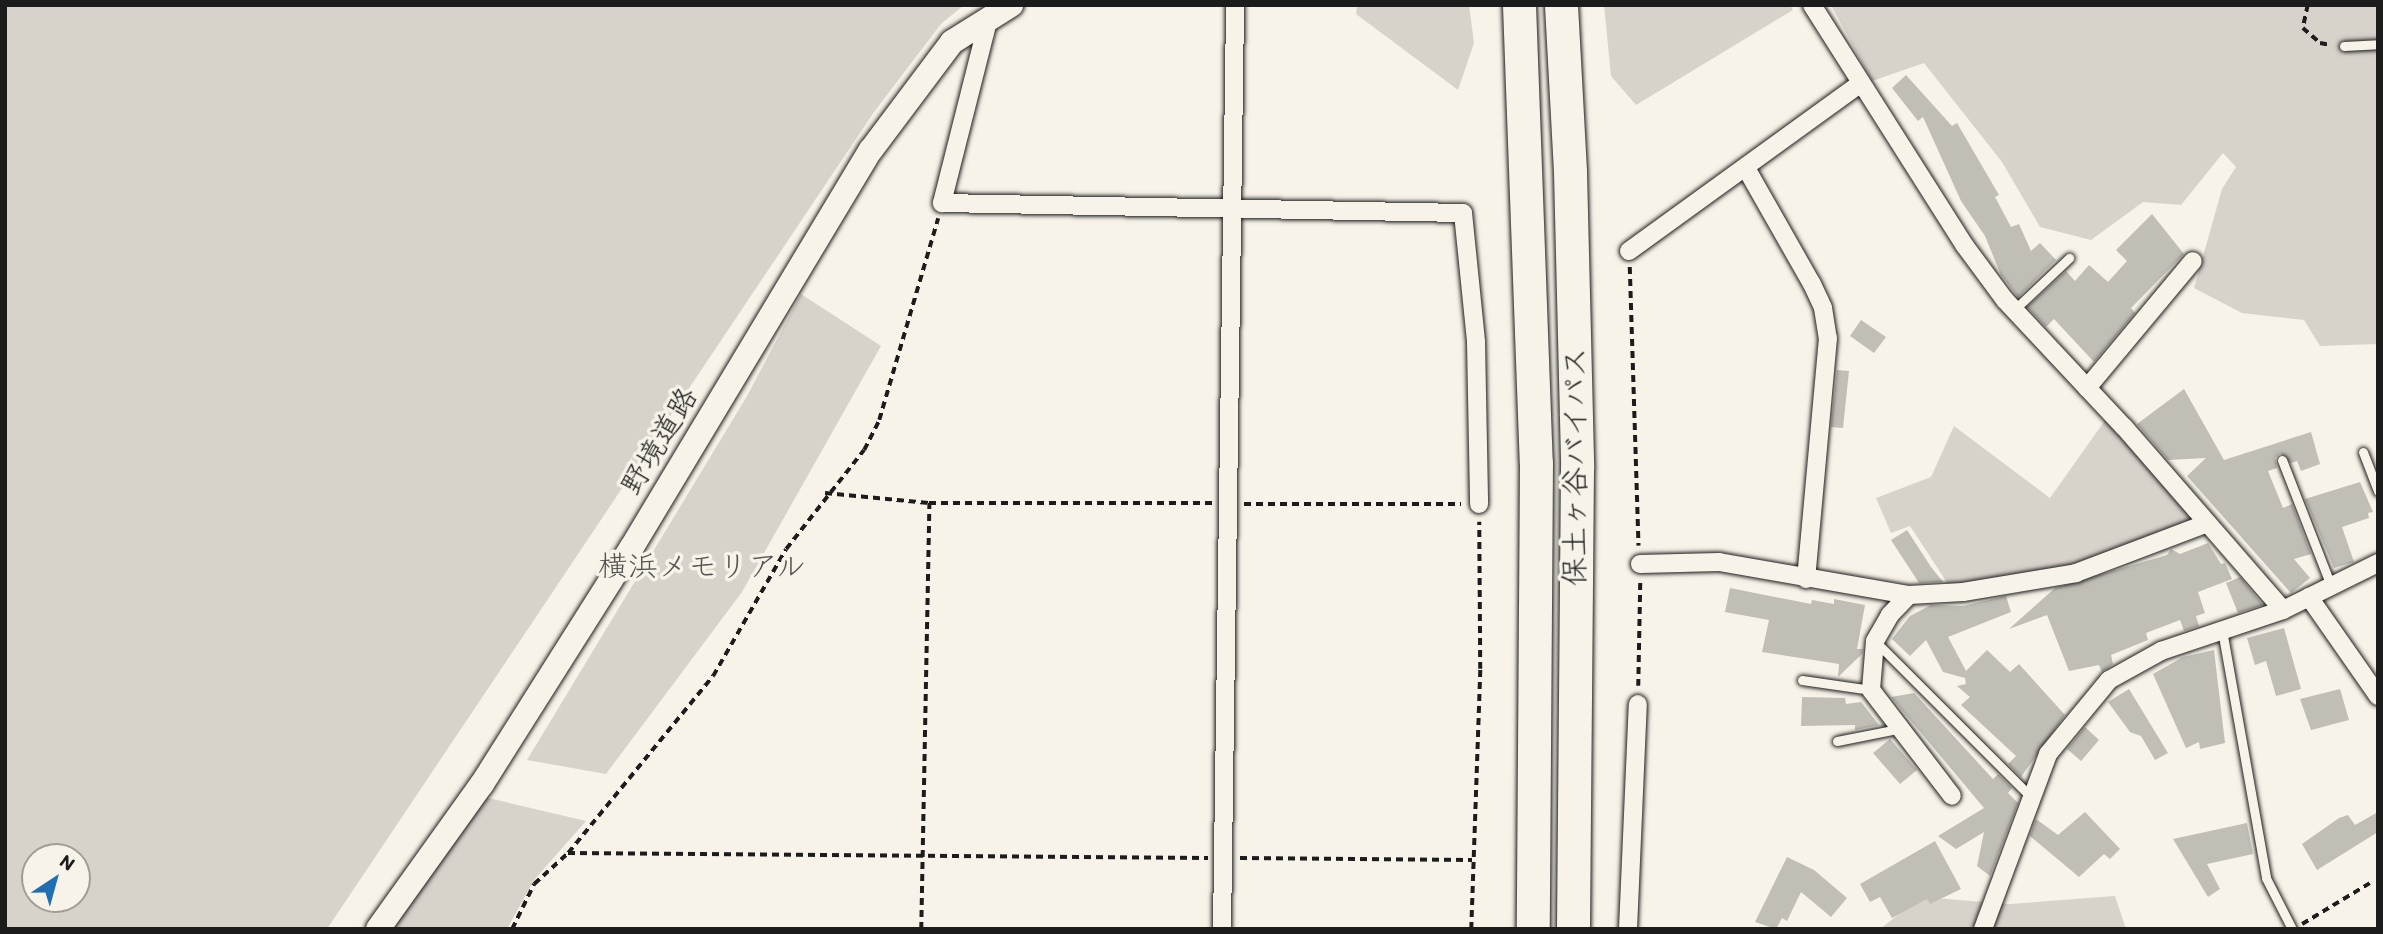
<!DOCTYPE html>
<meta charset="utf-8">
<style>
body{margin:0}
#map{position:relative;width:2383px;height:934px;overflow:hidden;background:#f7f3e8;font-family:Itim,"Klee One",sans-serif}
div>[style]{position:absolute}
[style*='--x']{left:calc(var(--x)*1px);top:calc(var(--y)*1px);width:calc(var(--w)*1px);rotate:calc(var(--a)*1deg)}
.green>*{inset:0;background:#d7d3cb}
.building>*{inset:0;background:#c0beb5}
.path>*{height:3.5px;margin-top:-1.75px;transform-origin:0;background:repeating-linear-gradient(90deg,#1c1c1c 0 7px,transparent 0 12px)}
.roads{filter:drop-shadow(0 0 2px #1c1c1c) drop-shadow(0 0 2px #1c1c1c)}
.lane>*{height:9px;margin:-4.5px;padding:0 4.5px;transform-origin:4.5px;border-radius:4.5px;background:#f7f3e8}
.street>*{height:18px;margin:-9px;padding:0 9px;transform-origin:9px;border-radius:9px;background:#f7f3e8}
.secondary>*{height:24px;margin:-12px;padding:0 12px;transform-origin:12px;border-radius:12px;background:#f7f3e8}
.highway>*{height:33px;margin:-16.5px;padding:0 16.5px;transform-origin:16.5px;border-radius:16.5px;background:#f7f3e8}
span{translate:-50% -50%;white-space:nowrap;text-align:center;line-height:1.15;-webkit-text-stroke:7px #f7f3e8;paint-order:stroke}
.street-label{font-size:30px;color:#1c1c1c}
.park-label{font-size:30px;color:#545351}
.frame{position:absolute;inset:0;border:7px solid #1c1c1c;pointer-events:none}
.north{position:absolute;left:21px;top:843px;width:70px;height:70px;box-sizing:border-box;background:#f7f3e8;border:2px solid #9f9d96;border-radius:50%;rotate:36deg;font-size:19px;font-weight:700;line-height:28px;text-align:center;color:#1c1c1c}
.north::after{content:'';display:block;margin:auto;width:24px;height:32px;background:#1f6fb2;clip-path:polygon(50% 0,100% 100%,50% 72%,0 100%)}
</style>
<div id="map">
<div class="green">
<div style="clip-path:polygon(evenodd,5px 5px,964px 5px,941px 24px,874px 112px,327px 929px,5px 929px,5px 5px,35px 857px,77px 857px,77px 899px,35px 899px,35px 857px)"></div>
<div style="clip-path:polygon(1357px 5px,1469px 5px,1474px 43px,1458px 90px,1356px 14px)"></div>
<div style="clip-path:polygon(1604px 5px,1790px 5px,1793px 10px,1636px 105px,1611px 76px)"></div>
<div style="clip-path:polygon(1831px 5px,2378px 5px,2378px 344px,2320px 346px,2304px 320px,2242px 313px,2194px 288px,2222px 189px,2236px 167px,2223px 153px,2181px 205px,2143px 202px,2091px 240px,2040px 227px,2002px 162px,1924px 63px,1872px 81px)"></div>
<div style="clip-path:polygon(801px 294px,881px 346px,742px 592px,606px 774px,527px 760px,747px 396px)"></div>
<div style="clip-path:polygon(2106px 419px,2197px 520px,2082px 564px,1950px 587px,1910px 526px,1891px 533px,1876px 498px,1931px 477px,1954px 426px,2050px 498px)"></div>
<div style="clip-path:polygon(484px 797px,586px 821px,534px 880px,507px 929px,393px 929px)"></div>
<div style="clip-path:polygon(2115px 896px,2126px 929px,1880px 929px,1921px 897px,2010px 904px)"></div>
</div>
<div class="building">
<div style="clip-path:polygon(1906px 75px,1952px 126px,1957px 123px,1999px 195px,1995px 197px,2011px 227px,2019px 224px,2031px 251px,2040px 243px,2056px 260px,2018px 297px,2001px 275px,1985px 236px,1961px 201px,1923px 117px,1918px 121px,1892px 88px)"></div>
<div style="clip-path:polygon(2152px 214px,2184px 254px,2131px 308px,2135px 313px,2094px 362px,2054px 319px,2046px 327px,2027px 307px,2066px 271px,2075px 281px,2089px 265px,2108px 282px,2127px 261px,2116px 250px)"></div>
<div style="clip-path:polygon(1861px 320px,1886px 337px,1874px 353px,1850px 336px)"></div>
<div style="clip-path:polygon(1837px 370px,1849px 371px,1843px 428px,1831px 427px)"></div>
<div style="clip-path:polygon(2184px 389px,2224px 460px,2311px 432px,2320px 464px,2301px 471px,2297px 461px,2291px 463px,2280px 453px,2275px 458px,2277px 468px,2268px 471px,2283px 508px,2292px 504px,2311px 554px,2294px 559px,2310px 578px,2291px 593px,2187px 476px,2206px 458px,2168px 460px,2137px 424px)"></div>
<div style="clip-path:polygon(2360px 482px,2373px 512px,2368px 513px,2369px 518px,2342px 527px,2354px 562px,2334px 568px,2305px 499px)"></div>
<div style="clip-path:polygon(1907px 530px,1931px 567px,1943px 582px,1919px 583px,1891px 540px)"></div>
<div style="clip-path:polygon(2208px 543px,2221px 564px,2225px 563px,2232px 579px,2198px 592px,2205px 613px,2196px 616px,2199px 626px,2184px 631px,2180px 620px,2146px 633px,2148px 640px,2111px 655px,2113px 664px,2102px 672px,2099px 665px,2069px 671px,2047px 615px,2009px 629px,2055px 588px,2167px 555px,2171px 549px,2180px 554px)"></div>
<div style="clip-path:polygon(2240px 577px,2263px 605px,2238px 613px,2226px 583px)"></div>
<div style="clip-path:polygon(1730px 588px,1811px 604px,1812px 600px,1834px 604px,1834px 599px,1865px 605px,1857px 649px,1863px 649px,1862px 654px,1838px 677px,1839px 664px,1762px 652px,1769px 620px,1725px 612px)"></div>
<div style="clip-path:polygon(2006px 596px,2011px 612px,1948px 637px,1966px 671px,1987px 650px,2010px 672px,2019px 664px,2065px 715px,2021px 777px,2008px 764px,2016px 756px,1961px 705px,1970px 697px,1957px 686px,1966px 684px,1965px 678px,1943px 672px,1926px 640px,1910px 656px,1892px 639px,1910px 616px,1931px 605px,1963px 606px)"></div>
<div style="clip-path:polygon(2284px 628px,2301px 689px,2276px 696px,2266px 661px,2255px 665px,2247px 638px)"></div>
<div style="clip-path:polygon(2214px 650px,2225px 743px,2200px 749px,2199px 742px,2186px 748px,2153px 674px,2183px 657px)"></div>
<div style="clip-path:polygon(2129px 689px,2168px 753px,2155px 760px,2141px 736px,2130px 732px,2108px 702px)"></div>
<div style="clip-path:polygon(2340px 689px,2349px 720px,2311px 730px,2300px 699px)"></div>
<div style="clip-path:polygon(1914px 693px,1993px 779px,1998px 774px,2012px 788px,2008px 793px,2018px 803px,1990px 876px,1977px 866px,1984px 832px,1956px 849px,1938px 836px,1984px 808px,1891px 697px)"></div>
<div style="clip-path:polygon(1802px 697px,1845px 698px,1846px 704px,1861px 702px,1879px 725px,1855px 730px,1855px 725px,1801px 726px)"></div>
<div style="clip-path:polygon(2085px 727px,2099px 740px,2081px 761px,2067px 749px)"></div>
<div style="clip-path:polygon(1890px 739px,1917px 770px,1900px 784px,1873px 753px)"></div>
<div style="clip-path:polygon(2085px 812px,2120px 849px,2110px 859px,2104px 854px,2079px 877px,2030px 836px,2036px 819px,2058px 835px)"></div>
<div style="clip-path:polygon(2378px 812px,2378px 832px,2317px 870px,2302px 844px,2339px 818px,2348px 815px,2355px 825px)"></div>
<div style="clip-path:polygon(2247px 823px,2253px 854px,2207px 864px,2220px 889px,2208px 897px,2173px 839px)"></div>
<div style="clip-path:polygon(1935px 841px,1961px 889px,1930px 904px,1927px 899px,1892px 918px,1880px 897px,1870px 902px,1860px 884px)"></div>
<div style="clip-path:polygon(1787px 857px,1814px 870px,1847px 898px,1831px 917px,1801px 892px,1787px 921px,1782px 918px,1776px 929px,1755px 922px)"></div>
</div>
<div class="path">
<div style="--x:2308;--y:5;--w:24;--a:102"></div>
<div style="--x:2303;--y:28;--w:23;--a:41"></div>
<div style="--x:2320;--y:43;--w:11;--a:10"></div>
<div style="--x:1630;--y:267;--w:279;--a:88.2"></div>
<div style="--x:825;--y:493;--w:104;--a:5.5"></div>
<div style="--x:929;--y:503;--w:283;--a:0"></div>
<div style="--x:1244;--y:504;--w:217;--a:0"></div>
<div style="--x:1638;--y:686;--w:104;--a:-88.9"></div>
<div style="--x:568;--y:853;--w:640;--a:0.45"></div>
<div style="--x:1240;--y:858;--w:232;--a:0.5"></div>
<div style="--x:2302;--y:924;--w:79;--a:-31.1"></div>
<div style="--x:512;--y:929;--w:50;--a:-63.9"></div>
<div style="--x:534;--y:884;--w:46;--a:-42.4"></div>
<div style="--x:568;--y:853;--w:229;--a:-50.7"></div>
<div style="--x:713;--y:676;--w:146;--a:-60.1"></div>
<div style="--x:786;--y:549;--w:126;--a:-51.8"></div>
<div style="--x:864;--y:450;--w:34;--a:-63"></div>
<div style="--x:879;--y:420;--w:210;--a:-73.7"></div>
<div style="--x:921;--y:929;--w:426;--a:-88.9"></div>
<div style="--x:1471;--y:929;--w:260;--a:-88"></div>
<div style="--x:1480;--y:669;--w:147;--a:-90.4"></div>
</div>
<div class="roads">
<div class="lane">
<div style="--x:2344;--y:46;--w:34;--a:-3"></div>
<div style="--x:2014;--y:310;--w:76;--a:-43.4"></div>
<div style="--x:2363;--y:452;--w:42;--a:69"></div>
<div style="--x:2282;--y:460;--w:135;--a:68.7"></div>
<div style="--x:2222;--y:630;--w:252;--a:79.9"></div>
<div style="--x:2266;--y:878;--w:57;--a:63"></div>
<div style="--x:1876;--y:642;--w:219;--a:45"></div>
<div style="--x:1802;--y:680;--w:70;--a:8.2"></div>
<div style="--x:1837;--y:741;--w:61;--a:-11.3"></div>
</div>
<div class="street">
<div style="--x:1812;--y:5;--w:285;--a:57.6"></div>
<div style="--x:1965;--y:246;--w:67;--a:53.5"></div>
<div style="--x:2005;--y:300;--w:174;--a:46.9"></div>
<div style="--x:2124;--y:427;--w:242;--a:49"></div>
<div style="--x:989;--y:17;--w:192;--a:104.2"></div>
<div style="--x:942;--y:203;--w:521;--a:1.1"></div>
<div style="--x:1463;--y:213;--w:130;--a:84.2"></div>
<div style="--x:1476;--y:342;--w:162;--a:88.9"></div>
<div style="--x:1746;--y:168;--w:133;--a:60.4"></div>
<div style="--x:1812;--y:284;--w:26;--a:65"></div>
<div style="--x:1823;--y:308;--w:30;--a:81"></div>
<div style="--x:1828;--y:338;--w:242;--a:95.2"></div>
<div style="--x:1629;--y:251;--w:286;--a:-35.9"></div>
<div style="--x:2087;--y:388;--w:165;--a:-50.2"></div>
<div style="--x:1640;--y:564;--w:79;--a:-1.5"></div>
<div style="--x:1719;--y:562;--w:193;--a:9.9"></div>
<div style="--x:1909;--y:595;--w:54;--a:-3.2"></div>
<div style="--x:1963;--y:592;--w:115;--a:-9.5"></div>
<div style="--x:2076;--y:573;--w:138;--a:-20.8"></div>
<div style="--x:1909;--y:595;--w:28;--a:134"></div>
<div style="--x:1890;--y:615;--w:30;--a:120"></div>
<div style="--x:1875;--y:641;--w:49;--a:94.7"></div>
<div style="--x:1871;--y:690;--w:133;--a:52.6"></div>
<div style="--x:2309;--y:597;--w:121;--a:55.1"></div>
<div style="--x:1222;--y:929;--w:924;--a:-89.19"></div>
<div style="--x:1628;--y:929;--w:225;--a:-87.5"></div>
<div style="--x:1983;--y:929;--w:187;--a:-69.6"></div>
<div style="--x:2048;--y:754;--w:96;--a:-50.5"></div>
<div style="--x:2109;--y:680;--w:60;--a:-29.1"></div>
<div style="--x:2161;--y:651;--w:129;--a:-18.6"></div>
<div style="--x:2283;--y:610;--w:106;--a:-26.3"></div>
</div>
<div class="secondary">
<div style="--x:378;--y:929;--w:178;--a:-54.4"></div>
<div style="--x:482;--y:784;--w:280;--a:-57.7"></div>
<div style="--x:632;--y:547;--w:463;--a:-59"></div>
<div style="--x:871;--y:150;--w:135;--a:-53.1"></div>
<div style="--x:952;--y:42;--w:70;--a:-32.1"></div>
</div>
<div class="highway">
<div style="--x:1519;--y:5;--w:458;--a:87.9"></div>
<div style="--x:1536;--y:463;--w:466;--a:90.4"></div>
<div style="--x:1561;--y:5;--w:167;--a:86.9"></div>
<div style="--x:1570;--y:172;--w:296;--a:88.6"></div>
<div style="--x:1577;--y:468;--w:461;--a:90.5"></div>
</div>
</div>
<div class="street-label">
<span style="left:659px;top:441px;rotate:-59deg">野境道路</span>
<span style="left:1575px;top:467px;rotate:-90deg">保土ヶ谷バイパス</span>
</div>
<div class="park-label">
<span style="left:702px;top:566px">横浜メモリアル</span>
</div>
<div class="frame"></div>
<div class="north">N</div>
</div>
